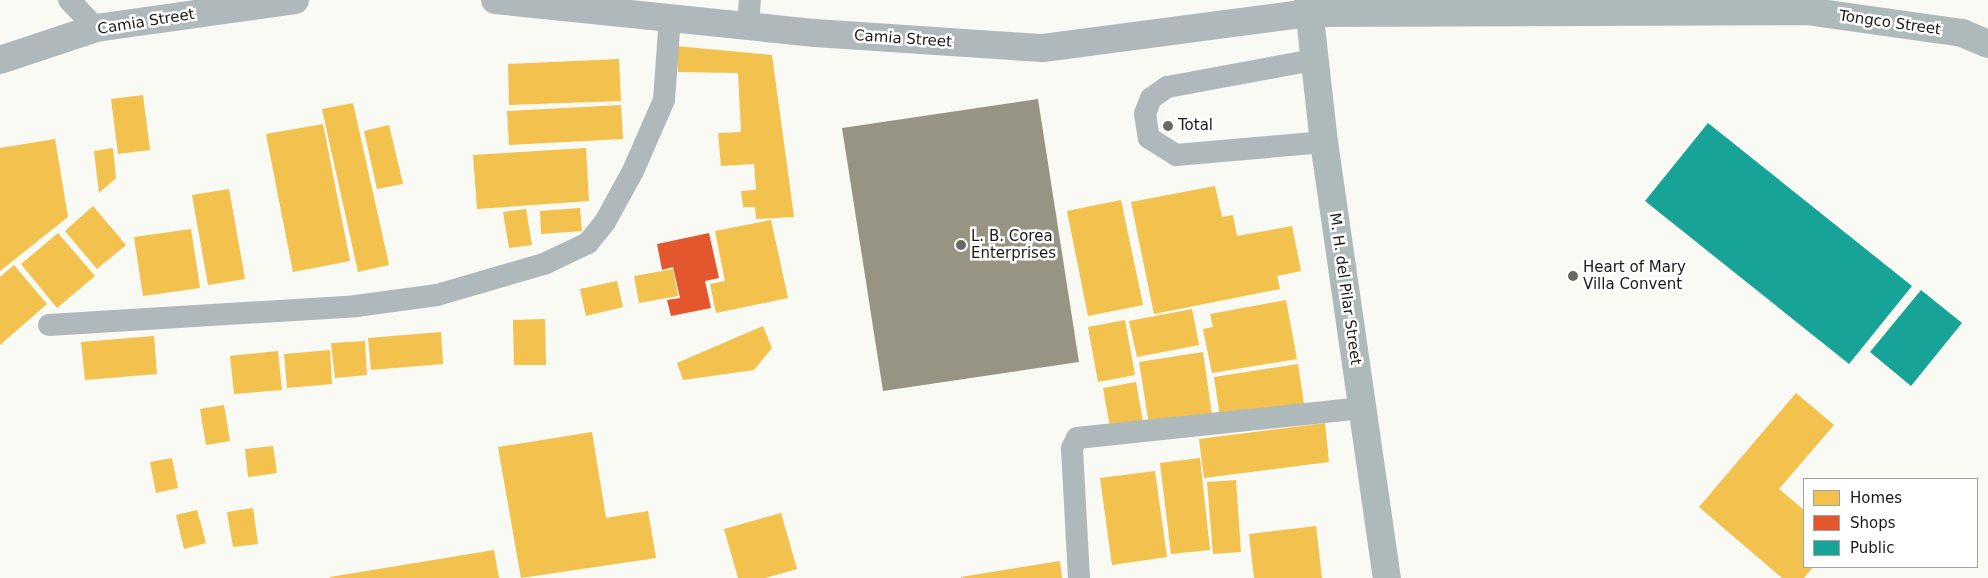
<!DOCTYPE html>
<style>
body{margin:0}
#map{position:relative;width:1988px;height:578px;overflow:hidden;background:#fafaf5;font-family:"DejaVu Sans",sans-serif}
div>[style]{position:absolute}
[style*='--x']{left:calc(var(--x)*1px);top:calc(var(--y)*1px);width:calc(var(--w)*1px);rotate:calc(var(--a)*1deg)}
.homes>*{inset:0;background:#f2c14e}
.shops>*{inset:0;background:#e4572e}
.public>*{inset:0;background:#17a398}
.building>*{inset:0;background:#979484}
.lane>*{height:22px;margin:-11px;padding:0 11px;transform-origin:11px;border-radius:11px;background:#afb9bc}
.street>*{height:28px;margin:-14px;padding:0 14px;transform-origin:14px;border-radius:14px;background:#afb9bc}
.secondary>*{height:28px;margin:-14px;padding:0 14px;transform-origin:14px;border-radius:14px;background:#aeb9ba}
.dots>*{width:14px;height:14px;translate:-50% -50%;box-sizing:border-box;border:2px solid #fff;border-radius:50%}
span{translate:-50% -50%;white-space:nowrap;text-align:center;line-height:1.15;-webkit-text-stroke:5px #fff;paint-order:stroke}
.street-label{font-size:15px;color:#1a1916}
.poi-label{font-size:15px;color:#1a1916}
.left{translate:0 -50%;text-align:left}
.legend{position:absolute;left:1803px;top:478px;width:175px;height:90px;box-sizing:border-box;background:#fff;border:1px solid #a3a3a2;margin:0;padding:6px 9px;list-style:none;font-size:15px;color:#1a1916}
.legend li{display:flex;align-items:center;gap:10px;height:25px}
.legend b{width:25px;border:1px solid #a3a3a2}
</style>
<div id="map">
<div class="homes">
<div style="clip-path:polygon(676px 46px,772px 55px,794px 217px,756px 219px,755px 207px,743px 207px,741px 191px,756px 190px,754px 164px,721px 166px,718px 133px,741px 132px,738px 73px,678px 72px)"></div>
<div style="clip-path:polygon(619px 59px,621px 101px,509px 105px,508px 64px)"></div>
<div style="clip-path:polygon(143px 95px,150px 150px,118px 154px,111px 99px)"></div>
<div style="clip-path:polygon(353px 103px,389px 265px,358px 272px,322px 109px)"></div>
<div style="clip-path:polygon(621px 105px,623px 139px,509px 145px,507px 111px)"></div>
<div style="clip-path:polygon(323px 124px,350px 261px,293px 272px,266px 134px)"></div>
<div style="clip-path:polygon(389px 125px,403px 184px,377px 189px,364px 131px)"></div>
<div style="clip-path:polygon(55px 139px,68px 217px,0 271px,0 148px)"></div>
<div style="clip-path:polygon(113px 148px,116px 178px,99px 193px,94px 151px)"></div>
<div style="clip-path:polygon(586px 148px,589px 201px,477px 209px,473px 155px)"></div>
<div style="clip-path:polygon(1215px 186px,1222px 217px,1233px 215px,1237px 236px,1292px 226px,1301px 271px,1277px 276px,1280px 289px,1154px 314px,1131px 202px)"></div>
<div style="clip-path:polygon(229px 189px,245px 279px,208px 285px,192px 195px)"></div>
<div style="clip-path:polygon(1121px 200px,1143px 305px,1088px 316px,1067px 211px)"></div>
<div style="clip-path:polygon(93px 206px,126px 245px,97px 269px,65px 231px)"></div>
<div style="clip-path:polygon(580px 208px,582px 231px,541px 234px,540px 211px)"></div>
<div style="clip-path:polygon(526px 209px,532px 245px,509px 248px,503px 212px)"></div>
<div style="clip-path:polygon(771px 220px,788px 298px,716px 313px,710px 284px,725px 281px,715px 231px)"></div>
<div style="clip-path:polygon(191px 229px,200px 288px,143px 296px,134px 237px)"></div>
<div style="clip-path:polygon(58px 233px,95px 276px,57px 308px,21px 264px)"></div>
<div style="clip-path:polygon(14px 265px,47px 304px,0 345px,0 277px)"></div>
<div style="clip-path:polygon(673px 269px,678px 296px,639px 303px,634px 276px)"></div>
<div style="clip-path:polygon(617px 281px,623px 307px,586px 316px,580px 289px)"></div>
<div style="clip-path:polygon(1286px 300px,1297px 359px,1212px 373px,1203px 329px,1213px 327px,1210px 314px)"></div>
<div style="clip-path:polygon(1192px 309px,1199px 345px,1137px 357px,1129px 321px)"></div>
<div style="clip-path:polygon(545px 319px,546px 365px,514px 365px,513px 320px)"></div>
<div style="clip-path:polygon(1125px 320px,1135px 375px,1098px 382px,1088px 327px)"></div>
<div style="clip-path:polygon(763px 326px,772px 348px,754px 370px,683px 380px,677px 363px)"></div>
<div style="clip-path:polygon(441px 332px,443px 364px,371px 370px,368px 338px)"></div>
<div style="clip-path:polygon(154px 336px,157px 374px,85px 380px,81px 342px)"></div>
<div style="clip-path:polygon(365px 341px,367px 375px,335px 378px,331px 343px)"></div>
<div style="clip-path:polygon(330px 350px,332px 384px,287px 388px,284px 354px)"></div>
<div style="clip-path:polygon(278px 351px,282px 390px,234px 394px,230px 356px)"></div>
<div style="clip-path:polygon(1203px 352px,1212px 415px,1149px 425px,1139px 362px)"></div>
<div style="clip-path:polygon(1298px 364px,1304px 404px,1220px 417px,1214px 377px)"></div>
<div style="clip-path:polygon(1136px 382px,1143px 422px,1110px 427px,1103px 388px)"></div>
<div style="clip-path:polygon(1796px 393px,1834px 425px,1779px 489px,1804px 510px,1804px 567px,1813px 567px,1804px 578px,1782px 578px,1699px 507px)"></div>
<div style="clip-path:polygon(224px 405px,230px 441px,206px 445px,200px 409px)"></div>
<div style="clip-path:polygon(1325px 423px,1329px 462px,1204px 478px,1199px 439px)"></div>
<div style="clip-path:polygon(592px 432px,606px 518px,648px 511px,656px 558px,521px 578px,498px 447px)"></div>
<div style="clip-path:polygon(273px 446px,277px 473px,248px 477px,245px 449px)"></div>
<div style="clip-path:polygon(172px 458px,178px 488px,156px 493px,150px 462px)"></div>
<div style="clip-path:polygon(1200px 458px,1210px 550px,1171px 554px,1160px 463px)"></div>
<div style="clip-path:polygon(1155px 471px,1167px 557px,1112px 565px,1100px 478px)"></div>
<div style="clip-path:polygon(1236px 480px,1241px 552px,1213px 554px,1207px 482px)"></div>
<div style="clip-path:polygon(253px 508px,258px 544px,233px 547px,227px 512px)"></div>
<div style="clip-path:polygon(197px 510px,206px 543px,184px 549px,176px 515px)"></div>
<div style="clip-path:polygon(781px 513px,797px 569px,765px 578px,738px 578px,724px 529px)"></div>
<div style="clip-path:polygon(1316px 526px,1322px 578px,1254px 578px,1249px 534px)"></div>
<div style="clip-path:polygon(494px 550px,499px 578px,330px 578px,330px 577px)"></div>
<div style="clip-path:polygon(1060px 561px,1062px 578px,961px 578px,961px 577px)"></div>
</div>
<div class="shops">
<div style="clip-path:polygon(709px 233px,719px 278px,705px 281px,711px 308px,671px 316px,667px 300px,680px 298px,673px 267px,662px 270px,657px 244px)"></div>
</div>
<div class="public">
<div style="clip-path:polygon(1708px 123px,1912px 286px,1849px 364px,1645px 201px)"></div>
<div style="clip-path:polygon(1921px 290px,1962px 323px,1911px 386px,1870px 352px)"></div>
</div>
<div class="building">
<div style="clip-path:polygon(1038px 99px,1079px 362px,883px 391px,842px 128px)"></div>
</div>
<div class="lane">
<div style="--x:69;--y:0;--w:39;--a:46"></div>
<div style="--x:748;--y:26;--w:26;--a:-86"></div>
<div style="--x:1313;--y:60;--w:148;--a:169.5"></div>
<div style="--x:1167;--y:87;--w:19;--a:145"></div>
<div style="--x:1151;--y:98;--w:17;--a:111"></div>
<div style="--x:1145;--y:114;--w:24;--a:81"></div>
<div style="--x:1149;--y:138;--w:32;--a:32"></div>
<div style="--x:1176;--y:155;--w:149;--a:-5"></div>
<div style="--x:49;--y:325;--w:308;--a:-3.5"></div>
<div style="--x:356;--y:306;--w:82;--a:-7.7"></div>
<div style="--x:437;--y:295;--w:111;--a:-16.2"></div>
<div style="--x:544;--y:264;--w:49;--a:-25.5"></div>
<div style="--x:588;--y:243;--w:27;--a:-51"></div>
<div style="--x:605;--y:222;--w:58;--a:-61.2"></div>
<div style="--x:633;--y:171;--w:77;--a:-66.4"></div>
<div style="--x:664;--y:100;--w:83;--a:-85.9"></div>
<div style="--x:1079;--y:578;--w:130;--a:-93.1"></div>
<div style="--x:1072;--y:448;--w:11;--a:-63"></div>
<div style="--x:1077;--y:438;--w:287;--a:-6"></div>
</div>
<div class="street">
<div style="--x:495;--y:0;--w:322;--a:5.9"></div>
<div style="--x:815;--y:33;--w:228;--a:3.8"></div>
<div style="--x:1043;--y:48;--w:268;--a:-7.5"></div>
<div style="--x:0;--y:60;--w:101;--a:-18.4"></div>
<div style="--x:96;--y:28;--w:201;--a:-8"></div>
</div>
<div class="secondary">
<div style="--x:1308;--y:0;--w:143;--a:83.6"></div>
<div style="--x:1324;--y:142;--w:441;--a:81.8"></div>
<div style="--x:1309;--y:13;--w:497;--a:-0.2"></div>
<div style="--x:1806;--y:11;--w:158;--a:8"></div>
<div style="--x:1962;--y:33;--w:28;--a:23"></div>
</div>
<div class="dots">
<div style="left:1168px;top:126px;background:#686864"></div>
<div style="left:961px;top:245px;background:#686864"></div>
<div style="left:1573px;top:276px;background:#686864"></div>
</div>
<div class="street-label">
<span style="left:146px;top:22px;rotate:-9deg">Camia Street</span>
<span style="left:1890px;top:23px;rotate:8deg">Tongco Street</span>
<span style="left:903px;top:39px;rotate:4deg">Camia Street</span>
<span style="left:1345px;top:289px;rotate:82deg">M. H. del Pilar Street</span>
</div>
<div class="poi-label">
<span class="left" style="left:1178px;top:126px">Total</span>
<span class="left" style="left:971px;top:245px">L. B. Corea<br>Enterprises</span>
<span class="left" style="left:1583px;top:276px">Heart of Mary<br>Villa Convent</span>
</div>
<ul class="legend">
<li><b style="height:14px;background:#f2c14e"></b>Homes</li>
<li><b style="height:14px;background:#e4572e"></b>Shops</li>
<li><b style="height:14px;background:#17a398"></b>Public</li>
</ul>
</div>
